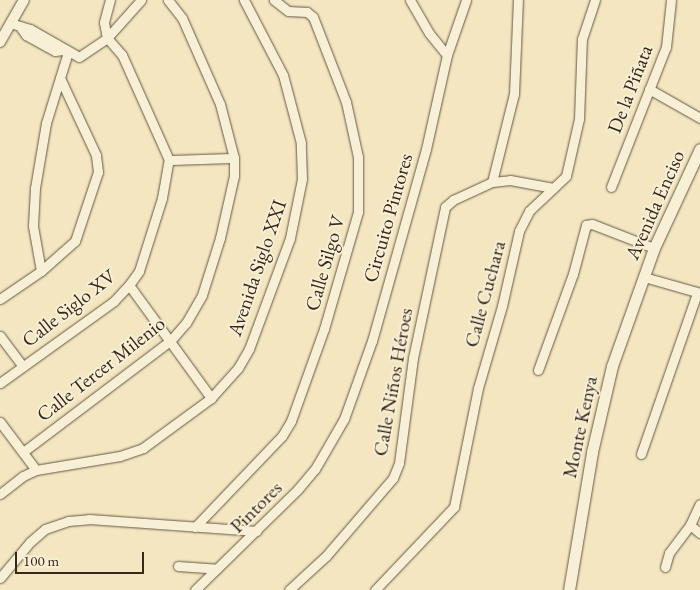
<!DOCTYPE html>
<meta charset="utf-8">
<style>
body{margin:0}
#map{position:relative;width:700px;height:590px;overflow:hidden;background:#f3e6c0;font-family:"EB Garamond",serif}
div>[style]{position:absolute}
[style*='--x']{left:calc(var(--x)*1px);top:calc(var(--y)*1px);width:calc(var(--w)*1px);rotate:calc(var(--a)*1deg)}
.roads{filter:drop-shadow(0 0 1px #675743) drop-shadow(0 0 1px #675743)}
.minor>*{height:9px;margin:-4.5px;padding:0 4.5px;transform-origin:4.5px;border-radius:4.5px;background:#f7efd6}
.tertiary>*{height:10px;margin:-5px;padding:0 5px;transform-origin:5px;border-radius:5px;background:#f7efd6}
.secondary>*{height:11px;margin:-5.5px;padding:0 5.5px;transform-origin:5.5px;border-radius:5.5px;background:#f7efd6}
span{translate:-50% -50%;white-space:nowrap;text-align:center;line-height:1.15;-webkit-text-stroke:4px #f7efd6;paint-order:stroke}
.street-label{font-size:20px;color:#382719}
.scale{position:absolute;left:15px;top:552px;width:129px;height:22px;box-sizing:border-box;border:2px solid #382719;border-top:0;padding-left:6px;font-size:15px;line-height:18px;white-space:nowrap;color:#382719;-webkit-text-stroke:4px #f7efd6;paint-order:stroke}
</style>
<div id="map">
<div class="roads">
<div class="minor">
<div style="--x:410;--y:0;--w:38;--a:60"></div>
<div style="--x:429;--y:33;--w:28;--a:51"></div>
<div style="--x:10;--y:23;--w:21;--a:17"></div>
<div style="--x:30;--y:29;--w:56;--a:29.7"></div>
<div style="--x:79;--y:57;--w:34;--a:-34"></div>
<div style="--x:107;--y:38;--w:51;--a:-48.2"></div>
<div style="--x:21;--y:28;--w:9;--a:54"></div>
<div style="--x:26;--y:35;--w:33;--a:29"></div>
<div style="--x:55;--y:51;--w:8;--a:-7"></div>
<div style="--x:649;--y:89;--w:59;--a:29.6"></div>
<div style="--x:169;--y:160;--w:65;--a:-1.8"></div>
<div style="--x:492;--y:182;--w:91;--a:-76"></div>
<div style="--x:514;--y:94;--w:94;--a:-87.6"></div>
<div style="--x:611;--y:187;--w:150;--a:-68.6"></div>
<div style="--x:666;--y:47;--w:47;--a:-83.9"></div>
<div style="--x:41;--y:271;--w:46;--a:-100.1"></div>
<div style="--x:33;--y:226;--w:38;--a:-87"></div>
<div style="--x:35;--y:188;--w:66;--a:-80.4"></div>
<div style="--x:46;--y:123;--w:74;--a:-72.8"></div>
<div style="--x:644;--y:277;--w:58;--a:15.9"></div>
<div style="--x:129;--y:285;--w:140;--a:54"></div>
<div style="--x:0;--y:299;--w:50;--a:-34.3"></div>
<div style="--x:41;--y:271;--w:45;--a:-41.4"></div>
<div style="--x:75;--y:241;--w:73;--a:-71.6"></div>
<div style="--x:98;--y:172;--w:17;--a:-97"></div>
<div style="--x:96;--y:155;--w:85;--a:-115.1"></div>
<div style="--x:0;--y:336;--w:38;--a:53"></div>
<div style="--x:538;--y:370;--w:102;--a:-70"></div>
<div style="--x:573;--y:274;--w:51;--a:-75.1"></div>
<div style="--x:586;--y:225;--w:6;--a:-9"></div>
<div style="--x:592;--y:224;--w:66;--a:21.2"></div>
<div style="--x:0;--y:383;--w:140;--a:-35.7"></div>
<div style="--x:114;--y:301;--w:22;--a:-47"></div>
<div style="--x:129;--y:285;--w:17;--a:-54"></div>
<div style="--x:139;--y:271;--w:77;--a:-72.5"></div>
<div style="--x:162;--y:198;--w:39;--a:-80"></div>
<div style="--x:169;--y:160;--w:115;--a:-114.1"></div>
<div style="--x:122;--y:55;--w:23;--a:-131"></div>
<div style="--x:107;--y:38;--w:16;--a:-101"></div>
<div style="--x:104;--y:22;--w:23;--a:-75"></div>
<div style="--x:0;--y:422;--w:60;--a:53.1"></div>
<div style="--x:23;--y:452;--w:186;--a:-37.1"></div>
<div style="--x:171;--y:340;--w:23;--a:-49"></div>
<div style="--x:186;--y:323;--w:32;--a:-60"></div>
<div style="--x:202;--y:295;--w:60;--a:-72.5"></div>
<div style="--x:220;--y:238;--w:64;--a:-77.3"></div>
<div style="--x:234;--y:176;--w:18;--a:-90"></div>
<div style="--x:234;--y:158;--w:56;--a:-104.5"></div>
<div style="--x:220;--y:104;--w:94;--a:-113.8"></div>
<div style="--x:182;--y:18;--w:23;--a:-128"></div>
<div style="--x:641;--y:454;--w:170;--a:-70.8"></div>
<div style="--x:0;--y:494;--w:29;--a:-38"></div>
<div style="--x:23;--y:476;--w:14;--a:-25"></div>
<div style="--x:36;--y:470;--w:85;--a:-9.5"></div>
<div style="--x:120;--y:456;--w:24;--a:-19"></div>
<div style="--x:143;--y:448;--w:84;--a:-36.3"></div>
<div style="--x:211;--y:398;--w:40;--a:-48"></div>
<div style="--x:238;--y:368;--w:22;--a:-60"></div>
<div style="--x:249;--y:349;--w:118;--a:-69.7"></div>
<div style="--x:290;--y:238;--w:60;--a:-78.5"></div>
<div style="--x:302;--y:179;--w:36;--a:-92"></div>
<div style="--x:301;--y:143;--w:70;--a:-104.8"></div>
<div style="--x:283;--y:75;--w:85;--a:-117.5"></div>
<div style="--x:690;--y:525;--w:13;--a:39"></div>
<div style="--x:195;--y:527;--w:126;--a:-46.3"></div>
<div style="--x:282;--y:436;--w:17;--a:-59"></div>
<div style="--x:291;--y:421;--w:98;--a:-70.3"></div>
<div style="--x:324;--y:329;--w:122;--a:-73.8"></div>
<div style="--x:358;--y:212;--w:55;--a:-90"></div>
<div style="--x:358;--y:157;--w:56;--a:-102.3"></div>
<div style="--x:346;--y:102;--w:91;--a:-111.2"></div>
<div style="--x:313;--y:17;--w:8;--a:-140"></div>
<div style="--x:307;--y:12;--w:19;--a:-177"></div>
<div style="--x:288;--y:11;--w:18;--a:-142"></div>
<div style="--x:178;--y:566;--w:39;--a:4"></div>
<div style="--x:665;--y:567;--w:15;--a:-74"></div>
<div style="--x:669;--y:553;--w:35;--a:-53"></div>
<div style="--x:690;--y:525;--w:23;--a:-65"></div>
<div style="--x:0;--y:578;--w:47;--a:-50.2"></div>
<div style="--x:30;--y:542;--w:20;--a:-41"></div>
<div style="--x:45;--y:529;--w:24;--a:-19"></div>
<div style="--x:68;--y:521;--w:21;--a:-5"></div>
<div style="--x:89;--y:519;--w:168;--a:4.1"></div>
<div style="--x:195;--y:590;--w:144;--a:-44.4"></div>
<div style="--x:298;--y:489;--w:26;--a:-50"></div>
<div style="--x:315;--y:469;--w:58;--a:-59.9"></div>
<div style="--x:344;--y:419;--w:83;--a:-70.3"></div>
<div style="--x:372;--y:341;--w:199;--a:-74.3"></div>
<div style="--x:426;--y:149;--w:96;--a:-77.4"></div>
<div style="--x:447;--y:55;--w:58;--a:-70.9"></div>
<div style="--x:289;--y:590;--w:50;--a:-42.6"></div>
<div style="--x:326;--y:556;--w:103;--a:-49.3"></div>
<div style="--x:393;--y:478;--w:16;--a:-68"></div>
<div style="--x:399;--y:463;--w:106;--a:-82.4"></div>
<div style="--x:413;--y:358;--w:154;--a:-78"></div>
<div style="--x:445;--y:207;--w:11;--a:-41"></div>
<div style="--x:453;--y:200;--w:43;--a:-24.8"></div>
<div style="--x:492;--y:182;--w:18;--a:-6"></div>
<div style="--x:510;--y:180;--w:44;--a:10.5"></div>
<div style="--x:375;--y:590;--w:115;--a:-46.4"></div>
<div style="--x:454;--y:507;--w:121;--a:-78.6"></div>
<div style="--x:478;--y:388;--w:85;--a:-73.7"></div>
<div style="--x:502;--y:306;--w:77;--a:-77.2"></div>
<div style="--x:519;--y:231;--w:22;--a:-63"></div>
<div style="--x:529;--y:211;--w:51;--a:-43.4"></div>
<div style="--x:566;--y:176;--w:58;--a:-77.2"></div>
<div style="--x:579;--y:119;--w:80;--a:-87.9"></div>
<div style="--x:582;--y:39;--w:41;--a:-71.6"></div>
</div>
<div class="tertiary">
<div style="--x:0;--y:42;--w:48;--a:-60.3"></div>
</div>
<div class="secondary">
<div style="--x:569;--y:590;--w:140;--a:-80.5"></div>
<div style="--x:592;--y:452;--w:88;--a:-76.9"></div>
<div style="--x:612;--y:366;--w:125;--a:-70.4"></div>
<div style="--x:654;--y:248;--w:109;--a:-65.1"></div>
</div>
</div>
<div class="street-label">
<span style="left:630px;top:89px;rotate:-69deg">De la Piñata</span>
<span style="left:655px;top:205px;rotate:-66deg">Avenida Enciso</span>
<span style="left:388px;top:218px;rotate:-74deg">Circuito Pintores</span>
<span style="left:325px;top:263px;rotate:-74deg">Calle Silgo V</span>
<span style="left:257px;top:268px;rotate:-71deg">Avenida Siglo XXI</span>
<span style="left:485px;top:294px;rotate:-75deg">Calle Cuchara</span>
<span style="left:69px;top:308px;rotate:-38deg">Calle Siglo XV</span>
<span style="left:101px;top:369px;rotate:-38deg">Calle Tercer Milenio</span>
<span style="left:393px;top:382px;rotate:-80deg">Calle Niños Héroes</span>
<span style="left:580px;top:427px;rotate:-78deg">Monte Kenya</span>
<span style="left:256px;top:507px;rotate:-45deg">Pintores</span>
</div>
<div class="scale">100 m</div>
</div>
